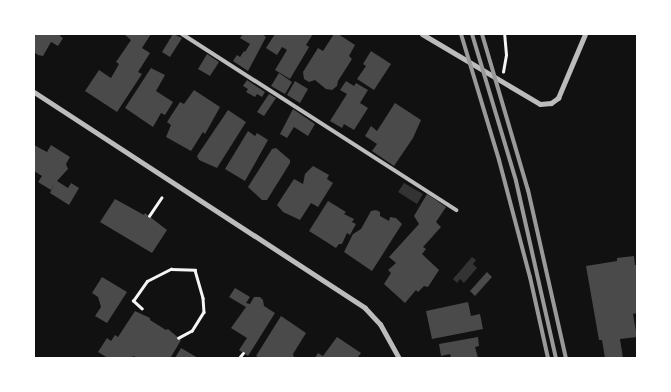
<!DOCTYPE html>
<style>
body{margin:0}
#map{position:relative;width:671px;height:392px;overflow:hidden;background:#111;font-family:Cabin,sans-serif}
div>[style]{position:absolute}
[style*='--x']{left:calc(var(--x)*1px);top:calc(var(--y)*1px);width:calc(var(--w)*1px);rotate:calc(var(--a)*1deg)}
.water>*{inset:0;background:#333}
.building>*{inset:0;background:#4a4a4a}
.path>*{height:2.5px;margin:-1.25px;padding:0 1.25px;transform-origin:1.25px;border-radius:1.25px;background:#f5f5f5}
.service>*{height:4px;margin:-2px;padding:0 2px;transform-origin:2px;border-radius:2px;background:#bcbcbc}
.minor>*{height:5px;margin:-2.5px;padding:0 2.5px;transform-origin:2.5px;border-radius:2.5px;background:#bcbcbc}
.rail>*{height:4px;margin:-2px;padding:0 2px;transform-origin:2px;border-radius:2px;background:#9a9a9a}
span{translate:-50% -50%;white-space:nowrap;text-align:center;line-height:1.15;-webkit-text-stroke:4.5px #fff;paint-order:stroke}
.frame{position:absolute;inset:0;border:35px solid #fff;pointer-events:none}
</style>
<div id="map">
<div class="water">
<div style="clip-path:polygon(404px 183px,423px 194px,417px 204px,398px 192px)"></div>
<div style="clip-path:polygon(472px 257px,476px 260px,473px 264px,477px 268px,464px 283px,460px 279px,457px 283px,453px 279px)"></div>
</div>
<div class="building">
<div style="clip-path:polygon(34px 34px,61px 34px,60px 36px,63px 38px,58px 46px,51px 42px,43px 56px,38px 55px,34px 52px)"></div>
<div style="clip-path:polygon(124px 34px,151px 34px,142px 48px,150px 53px,138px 72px,142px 74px,117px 112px,85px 91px,99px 70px,111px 78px,119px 64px,116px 62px,131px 40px)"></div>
<div style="clip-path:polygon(173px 34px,182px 38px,170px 57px,162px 52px)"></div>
<div style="clip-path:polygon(243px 34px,262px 34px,266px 37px,248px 71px,233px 61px,237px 55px,240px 57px,244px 51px,245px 52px,250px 44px,240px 38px)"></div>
<div style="clip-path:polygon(275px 34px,313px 34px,306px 45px,309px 47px,290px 79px,275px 70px,287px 50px,282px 47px,277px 55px,266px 48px)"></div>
<div style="clip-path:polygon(334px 34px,338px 34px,355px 45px,349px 56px,352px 59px,338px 81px,337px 86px,332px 90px,326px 89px,315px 80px,309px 82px,304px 79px,303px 72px,318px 48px,323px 51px)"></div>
<div style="clip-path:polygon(371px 51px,391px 64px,374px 90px,357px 79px,366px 66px,363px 64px)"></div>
<div style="clip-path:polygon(207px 54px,219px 62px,210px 76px,198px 69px)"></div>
<div style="clip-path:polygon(151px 68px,165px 75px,156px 91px,173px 102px,165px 115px,161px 113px,153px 127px,125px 108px)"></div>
<div style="clip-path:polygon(279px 73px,292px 82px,285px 94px,271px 86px)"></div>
<div style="clip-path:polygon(247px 80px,265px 92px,262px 97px,257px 94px,255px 97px,246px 92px,248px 89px,243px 86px)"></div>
<div style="clip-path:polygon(295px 81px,308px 89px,300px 103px,287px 95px)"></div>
<div style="clip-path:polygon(346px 81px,354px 86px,356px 83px,368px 90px,360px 103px,368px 108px,354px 130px,344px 124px,342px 128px,330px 121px,347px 94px,340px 90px)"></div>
<div style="clip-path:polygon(194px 90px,220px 107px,205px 134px,203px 132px,191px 151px,166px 137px,171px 125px,167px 122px,180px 102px,184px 104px)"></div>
<div style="clip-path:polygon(269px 94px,276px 98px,264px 116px,257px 112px)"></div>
<div style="clip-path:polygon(395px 103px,421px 120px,413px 138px,394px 166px,372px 151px,377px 144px,365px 136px,371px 126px,377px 131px)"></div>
<div style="clip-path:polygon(293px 109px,315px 124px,308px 136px,294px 127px,287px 138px,280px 134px)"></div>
<div style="clip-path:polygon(228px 110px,246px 122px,217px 168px,199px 160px,197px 156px)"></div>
<div style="clip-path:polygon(248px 131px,255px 136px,257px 133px,268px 140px,245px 181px,225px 169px)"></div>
<div style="clip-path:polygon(34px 145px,47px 152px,51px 145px,70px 157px,66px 164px,68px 169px,57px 181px,68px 188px,71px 183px,79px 188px,69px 205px,50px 193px,54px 184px,51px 190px,38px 182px,42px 176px,34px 171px)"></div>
<div style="clip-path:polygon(276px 148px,290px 160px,290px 163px,267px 200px,262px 200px,248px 187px,272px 149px)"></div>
<div style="clip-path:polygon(313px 166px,329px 175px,327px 179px,333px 183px,318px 207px,311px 203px,300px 220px,283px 212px,277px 205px,294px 179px,303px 184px,305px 174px)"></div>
<div style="clip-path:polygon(427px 194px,446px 207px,436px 222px,441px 227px,423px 247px,426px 249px,422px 254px,439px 270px,428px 287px,424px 286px,418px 292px,416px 290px,405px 303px,384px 284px,391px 273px,388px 270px,396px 263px,389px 257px,419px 224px,414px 216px)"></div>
<div style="clip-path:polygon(115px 199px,144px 215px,145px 213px,167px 230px,152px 253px,100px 222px)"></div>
<div style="clip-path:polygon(328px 201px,346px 212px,344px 214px,354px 219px,352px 222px,356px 224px,350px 235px,347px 233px,342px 244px,339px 244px,336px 248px,309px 231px)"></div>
<div style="clip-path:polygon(376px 210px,380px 212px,380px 216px,389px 221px,390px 217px,396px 218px,402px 224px,372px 271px,344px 252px,353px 234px,361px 229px,371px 211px)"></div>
<div style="clip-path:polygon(634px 256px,635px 265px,637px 265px,637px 313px,633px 314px,637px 337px,620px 339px,623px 358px,605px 358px,602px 340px,599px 340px,586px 266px,617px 261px,617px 258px)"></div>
<div style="clip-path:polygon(487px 272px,492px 277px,475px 296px,470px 291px)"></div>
<div style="clip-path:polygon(102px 277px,127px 292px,107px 323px,95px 316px,101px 307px,98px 297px,92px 293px)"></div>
<div style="clip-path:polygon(235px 288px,250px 297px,246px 303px,250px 304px,254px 297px,260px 297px,263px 300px,264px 306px,275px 313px,248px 356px,239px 350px,247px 338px,231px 328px,246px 307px,229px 297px)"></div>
<div style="clip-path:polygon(468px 302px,471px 316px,480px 314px,483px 329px,432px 339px,426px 311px)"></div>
<div style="clip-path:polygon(135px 311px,150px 318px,150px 320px,166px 330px,168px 329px,181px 340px,171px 357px,174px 358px,138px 358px,133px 356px,132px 358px,108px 358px,98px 352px,107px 338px,111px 341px,115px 335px,118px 337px)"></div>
<div style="clip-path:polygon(281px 316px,306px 333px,293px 354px,294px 358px,260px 358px,256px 356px)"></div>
<div style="clip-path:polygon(337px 337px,361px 353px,357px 358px,315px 358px,318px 353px,323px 356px)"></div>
<div style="clip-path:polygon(478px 337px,479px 346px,475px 347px,478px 358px,451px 358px,450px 354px,441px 356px,439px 344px)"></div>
<div style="clip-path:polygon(181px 348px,198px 358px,175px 358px)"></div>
</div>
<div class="path">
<div style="--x:503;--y:72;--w:17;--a:-80"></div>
<div style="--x:506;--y:55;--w:21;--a:-95"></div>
<div style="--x:149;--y:216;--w:22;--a:-56"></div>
<div style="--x:142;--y:309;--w:12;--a:-138"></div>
<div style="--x:133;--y:301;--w:24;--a:-55"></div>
<div style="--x:147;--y:281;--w:27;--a:-27"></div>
<div style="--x:171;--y:269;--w:24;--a:2"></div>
<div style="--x:195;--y:270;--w:29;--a:74"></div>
<div style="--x:203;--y:298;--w:14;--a:86"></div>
<div style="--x:204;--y:312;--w:22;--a:122"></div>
<div style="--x:192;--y:331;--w:15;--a:152"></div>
<div style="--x:239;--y:358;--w:6;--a:-51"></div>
</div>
<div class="service">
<div style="--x:182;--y:34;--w:326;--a:32.7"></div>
</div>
<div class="minor">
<div style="--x:422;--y:34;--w:137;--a:30.7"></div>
<div style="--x:540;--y:104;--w:11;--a:-5"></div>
<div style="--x:551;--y:103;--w:9;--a:-36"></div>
<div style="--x:558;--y:98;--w:69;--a:-67.1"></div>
<div style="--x:34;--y:92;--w:395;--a:33.1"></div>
<div style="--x:365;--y:308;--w:22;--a:47"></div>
<div style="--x:380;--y:324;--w:39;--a:61"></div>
</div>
<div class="rail">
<div style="--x:461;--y:34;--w:132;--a:73.2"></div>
<div style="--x:499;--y:160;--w:121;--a:75.2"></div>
<div style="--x:530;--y:277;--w:83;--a:77.5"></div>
<div style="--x:472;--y:34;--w:153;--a:73.3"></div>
<div style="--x:516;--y:181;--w:181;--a:77.3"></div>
<div style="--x:482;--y:34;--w:163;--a:73.6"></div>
<div style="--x:528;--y:190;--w:172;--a:77.3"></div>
</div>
<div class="frame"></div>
</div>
